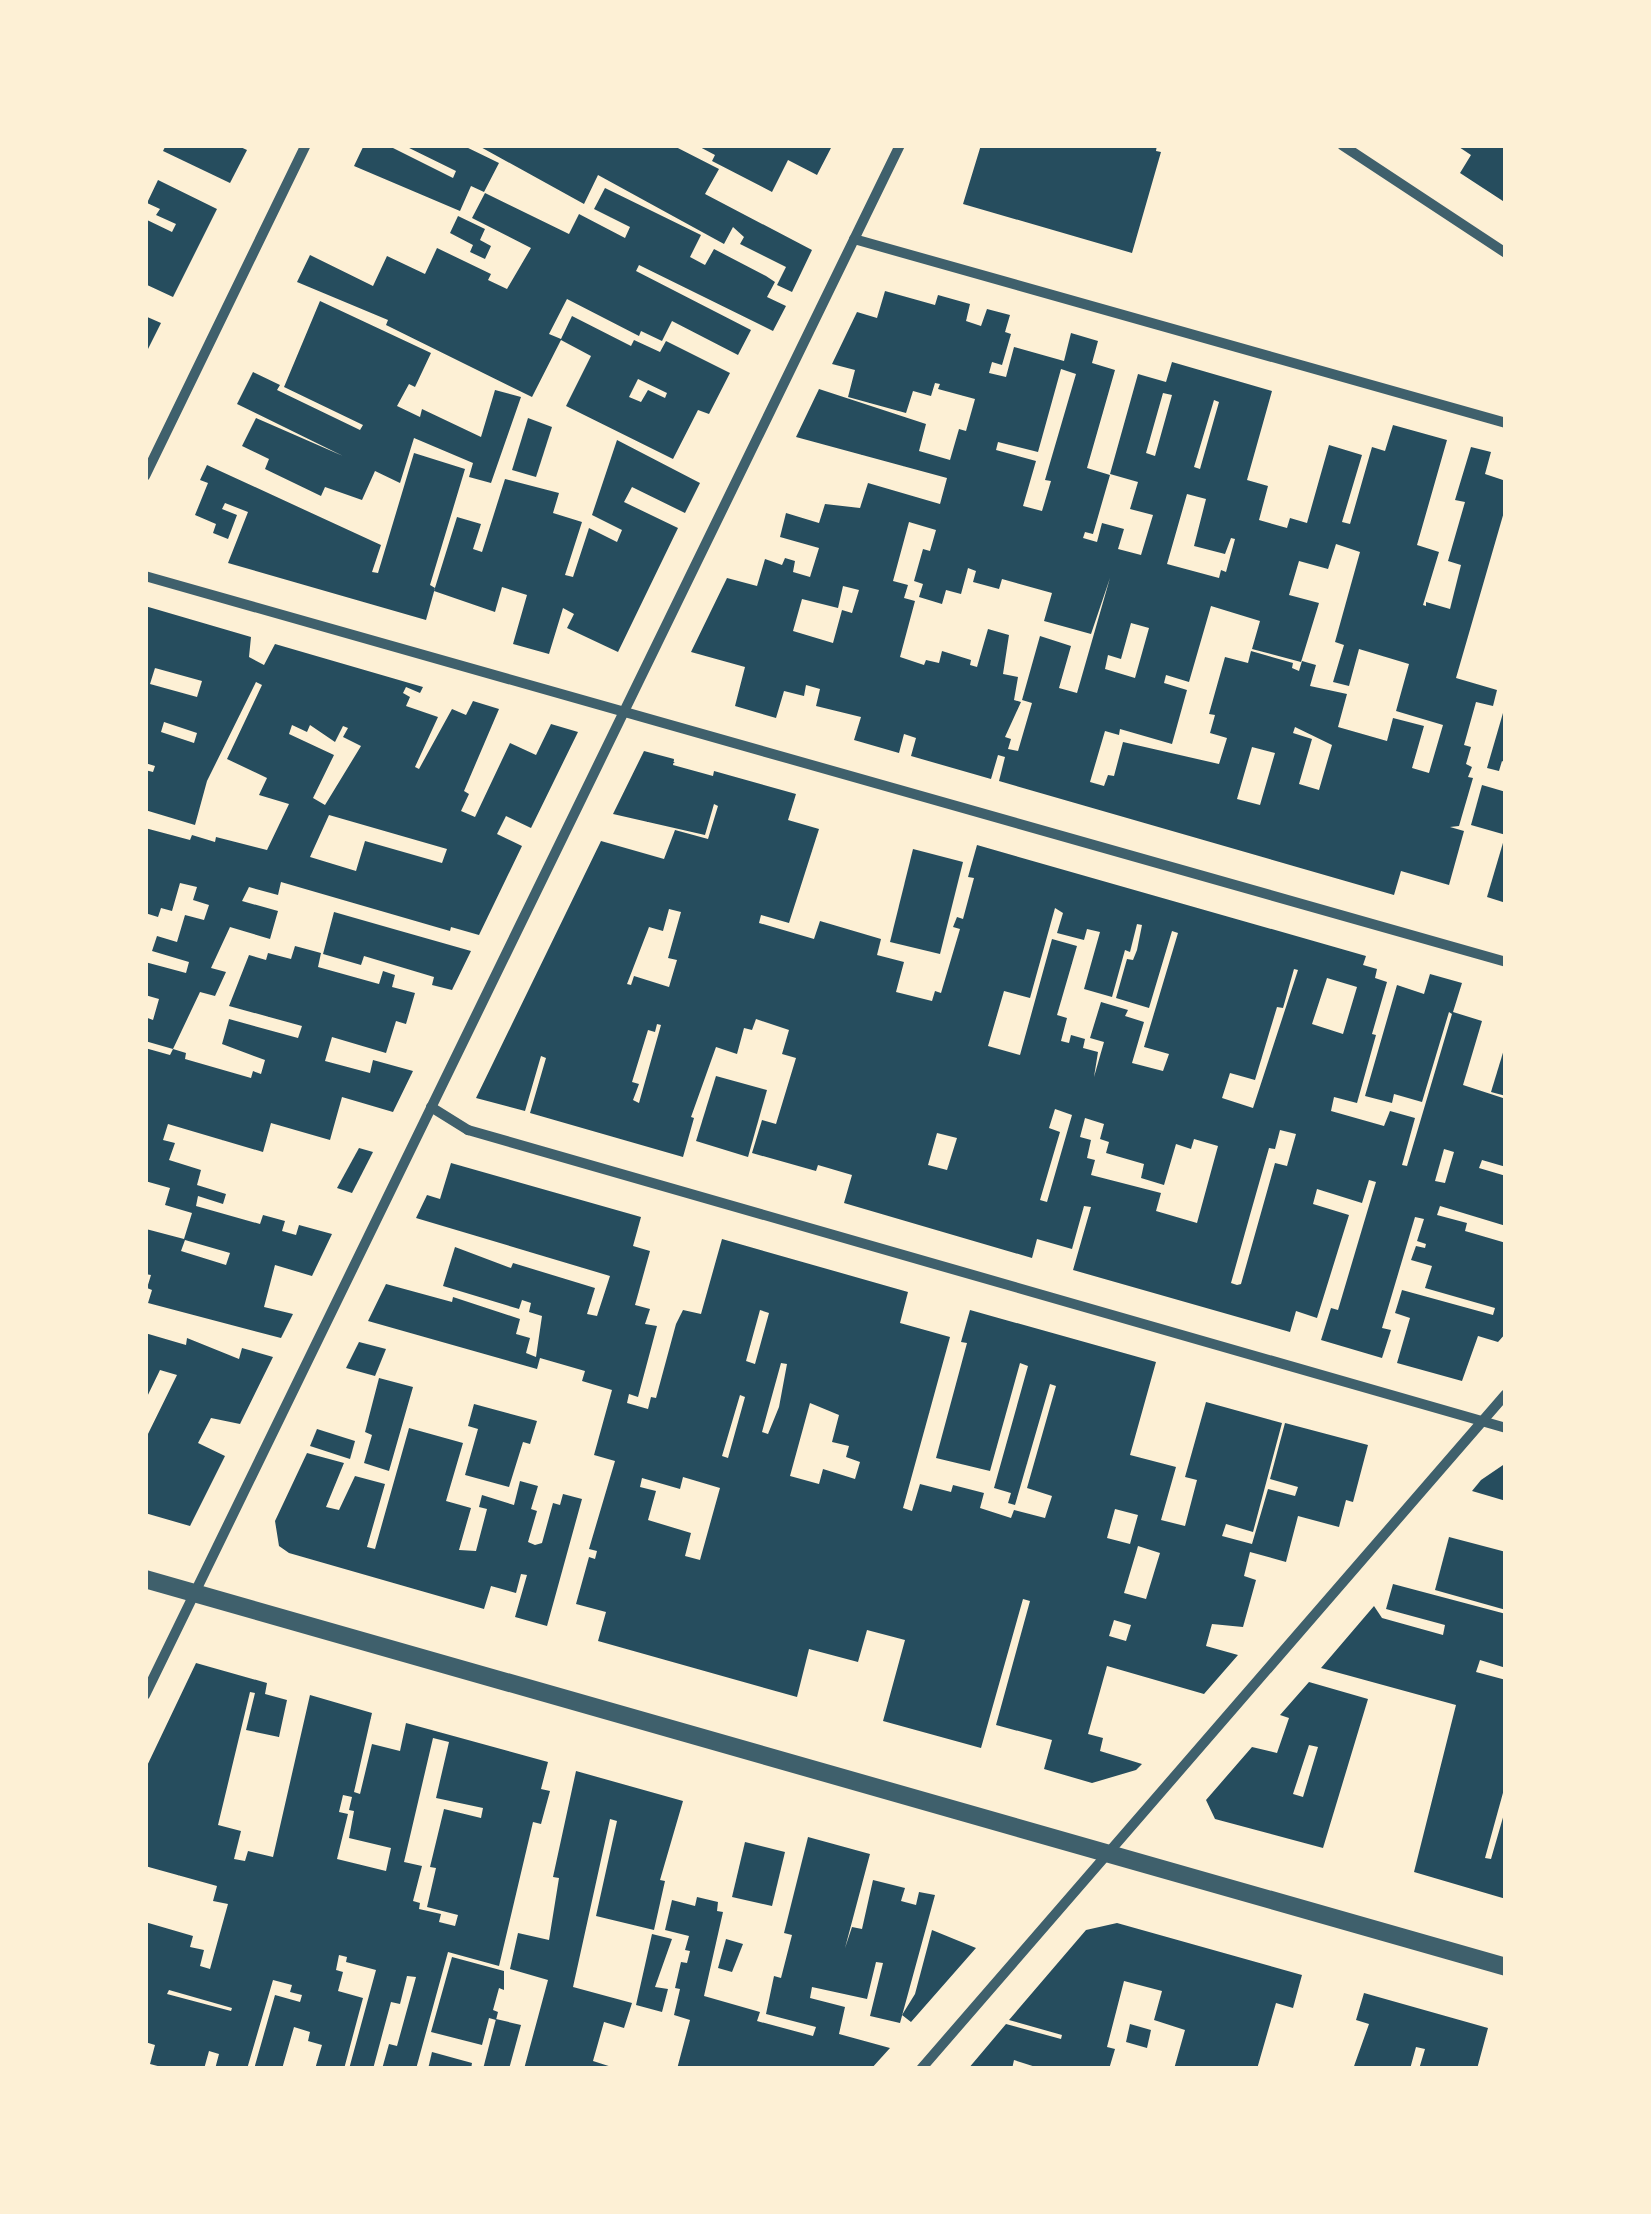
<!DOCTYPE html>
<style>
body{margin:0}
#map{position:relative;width:1651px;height:2214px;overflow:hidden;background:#fdf0d5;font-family:"Source Sans 3",sans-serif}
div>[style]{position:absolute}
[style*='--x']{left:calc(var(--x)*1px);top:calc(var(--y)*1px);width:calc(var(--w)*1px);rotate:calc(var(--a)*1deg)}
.building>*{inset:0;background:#264d5e}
.minor>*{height:10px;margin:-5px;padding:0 5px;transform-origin:5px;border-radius:5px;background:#3f606c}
.tertiary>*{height:18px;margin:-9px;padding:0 9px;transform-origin:9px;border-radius:9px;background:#3f606c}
span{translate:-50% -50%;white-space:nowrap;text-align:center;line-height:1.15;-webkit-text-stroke:8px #fdf0d5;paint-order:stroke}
.frame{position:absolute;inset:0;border:148px solid #fdf0d5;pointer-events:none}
</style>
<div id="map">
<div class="building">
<div style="clip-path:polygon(166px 145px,236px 145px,247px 150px,230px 183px,163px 151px)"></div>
<div style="clip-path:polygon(364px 145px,387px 145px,453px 178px,456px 171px,403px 145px,462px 145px,499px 163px,484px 192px,471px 186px,460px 211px,354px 166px)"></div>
<div style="clip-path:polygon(477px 145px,672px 145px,719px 169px,705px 194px,812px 250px,792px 292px,777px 285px,786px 267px,740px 244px,744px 237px,733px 227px,724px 244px,598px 175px,584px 204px)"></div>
<div style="clip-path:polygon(696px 145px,829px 145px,832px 146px,817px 175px,788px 160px,772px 192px,712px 161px,715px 155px)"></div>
<div style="clip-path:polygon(981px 145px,1157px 145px,1156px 151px,1161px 152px,1132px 253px,963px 204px)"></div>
<div style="clip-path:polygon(1456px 145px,1506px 145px,1506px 203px,1460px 173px,1471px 155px)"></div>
<div style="clip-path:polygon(158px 180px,217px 209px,173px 297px,145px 284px,145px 219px,172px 232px,176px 224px,156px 215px,160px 209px,147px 203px)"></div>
<div style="clip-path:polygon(evenodd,605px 188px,701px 235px,690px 257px,705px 265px,714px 249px,766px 276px,775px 282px,767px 297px,786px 306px,773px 331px,639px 265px,636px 271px,751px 330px,738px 355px,672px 321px,662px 341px,641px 331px,639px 336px,567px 299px,549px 334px,561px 339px,572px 316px,631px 346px,634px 340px,660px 352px,666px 341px,730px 373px,709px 414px,698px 410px,673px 459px,566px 406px,591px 356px,561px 340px,532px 397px,386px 325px,388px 320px,297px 282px,310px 255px,373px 286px,387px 256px,425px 274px,437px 248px,491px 274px,488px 280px,507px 289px,531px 248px,472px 218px,485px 193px,569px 234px,579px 214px,625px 238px,630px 227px,594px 209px,605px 188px,638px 379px,667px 393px,665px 398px,648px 390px,641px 402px,629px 397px,638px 379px)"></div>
<div style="clip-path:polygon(458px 216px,485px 229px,480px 240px,491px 246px,485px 259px,470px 252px,473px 245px,450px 233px)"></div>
<div style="clip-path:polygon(evenodd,885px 291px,935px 305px,938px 295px,970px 304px,966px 321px,981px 326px,987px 309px,1010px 315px,1005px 332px,1011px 334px,1002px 365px,992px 362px,989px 373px,1006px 377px,1014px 347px,1064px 361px,1071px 333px,1098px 341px,1092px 363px,1115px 370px,1087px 468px,1110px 475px,1093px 534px,1085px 532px,1083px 538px,1097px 542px,1102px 523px,1124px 529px,1118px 549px,1141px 555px,1153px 515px,1130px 509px,1138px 482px,1110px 474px,1138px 374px,1166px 382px,1172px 362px,1272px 391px,1247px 480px,1268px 486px,1259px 520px,1287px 528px,1290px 518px,1307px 523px,1329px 445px,1362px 455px,1342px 522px,1350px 524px,1372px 447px,1385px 451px,1393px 425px,1447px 440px,1417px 545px,1439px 552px,1423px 605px,1426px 606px,1426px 602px,1450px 609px,1461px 565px,1448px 561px,1465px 502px,1455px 500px,1471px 447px,1491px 452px,1485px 474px,1506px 481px,1506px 505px,1456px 678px,1497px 690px,1493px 706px,1476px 702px,1464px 745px,1471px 747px,1466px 764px,1472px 767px,1468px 777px,1473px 778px,1459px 826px,1450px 827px,1464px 831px,1449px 885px,1401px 871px,1394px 895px,999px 781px,1005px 757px,998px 755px,991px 779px,911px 756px,916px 738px,904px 734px,899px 753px,854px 740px,861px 717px,816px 706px,820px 689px,806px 685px,804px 696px,784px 691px,776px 718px,735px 706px,745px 667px,691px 652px,727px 578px,757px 586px,765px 559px,782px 565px,785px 558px,795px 561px,793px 572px,810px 577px,819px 548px,780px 537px,786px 513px,819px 523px,825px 504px,860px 508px,868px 483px,940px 504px,947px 478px,796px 437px,819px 389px,926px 424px,919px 451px,950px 460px,959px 429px,966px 431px,975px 399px,938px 389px,940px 384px,935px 383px,931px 396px,913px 391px,906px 413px,848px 397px,855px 370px,832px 364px,857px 312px,877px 318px,885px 291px,1061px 369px,1076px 374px,1045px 480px,1051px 481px,1042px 511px,1023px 506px,1036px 461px,996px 450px,998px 442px,1038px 452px,1061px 369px,885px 291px,1163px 393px,1172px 395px,1155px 456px,1146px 453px,1163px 393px,885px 291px,1214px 400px,1219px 402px,1200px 469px,1194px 467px,1214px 400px,885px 291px,1187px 494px,1206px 499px,1194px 546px,1225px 554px,1231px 538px,1235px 539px,1226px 572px,1221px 570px,1219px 578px,1167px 564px,1187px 494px,885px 291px,909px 522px,936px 530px,930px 551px,923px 549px,914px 581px,923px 584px,919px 597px,942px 604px,946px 590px,961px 594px,968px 568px,976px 571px,973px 582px,999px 589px,1002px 579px,1052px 593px,1044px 621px,1091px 634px,1110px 578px,1077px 693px,1059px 688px,1071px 646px,1040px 636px,1022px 700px,1032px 703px,1018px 751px,1008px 749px,1011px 739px,1005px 737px,1021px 702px,1014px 700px,1018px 677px,1003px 674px,1009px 635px,988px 629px,977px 667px,970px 665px,971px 660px,942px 651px,939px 663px,926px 660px,924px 665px,900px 657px,915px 601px,904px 598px,908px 585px,893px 581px,909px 522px,885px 291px,1336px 544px,1360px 552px,1335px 642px,1344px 645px,1333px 682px,1349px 686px,1359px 649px,1409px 664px,1396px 711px,1443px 725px,1429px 773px,1412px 768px,1424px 726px,1393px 718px,1387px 741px,1338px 727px,1347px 694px,1310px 686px,1316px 665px,1302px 661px,1299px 671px,1292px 668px,1293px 663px,1251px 651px,1248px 663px,1225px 657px,1209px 714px,1215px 715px,1210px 733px,1227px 738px,1219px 764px,1123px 742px,1114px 776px,1108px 775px,1104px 786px,1090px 782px,1105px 731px,1119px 735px,1120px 729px,1172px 744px,1187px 690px,1164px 683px,1166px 675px,1189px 682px,1211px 606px,1260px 621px,1252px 649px,1301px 662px,1319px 603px,1289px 595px,1299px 561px,1328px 569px,1336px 544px,885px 291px,843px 586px,859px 590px,852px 613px,842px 610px,833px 643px,793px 631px,802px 599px,838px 608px,843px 586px,885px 291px,1131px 623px,1149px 628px,1135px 678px,1105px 669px,1108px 655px,1121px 659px,1131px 623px,885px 291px,1295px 727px,1332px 745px,1319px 790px,1299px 784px,1312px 739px,1293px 733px,1295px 727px,885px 291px,1252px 747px,1275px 753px,1260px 805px,1237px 799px,1252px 747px)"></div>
<div style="clip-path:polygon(320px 301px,431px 353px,415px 387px,409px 384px,397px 406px,420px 417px,422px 409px,481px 437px,495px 390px,521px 397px,491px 483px,469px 477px,473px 463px,414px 438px,400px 483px,375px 471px,362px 500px,325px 487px,321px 496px,265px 469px,269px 459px,242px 446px,256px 418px,343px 456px,237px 404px,253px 372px,280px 385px,277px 390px,360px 430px,363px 425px,284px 387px)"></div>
<div style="clip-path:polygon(145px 316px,161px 323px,145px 355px)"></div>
<div style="clip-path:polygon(528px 418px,552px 427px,536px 477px,512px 470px)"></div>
<div style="clip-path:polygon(617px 440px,700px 483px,685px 513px,632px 487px,624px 502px,678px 528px,618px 652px,567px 628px,574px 614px,563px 608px,549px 654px,513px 644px,527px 595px,502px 587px,495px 612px,434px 591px,457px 517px,481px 524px,473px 549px,482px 552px,505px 479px,559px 493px,553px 513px,582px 522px,565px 575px,573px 577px,589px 528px,617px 542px,622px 530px,592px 515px)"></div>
<div style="clip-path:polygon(414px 453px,465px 469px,430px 585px,435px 588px,426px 620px,228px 563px,248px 512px,225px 503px,222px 509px,237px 515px,228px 539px,213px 533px,216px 524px,195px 515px,208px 483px,200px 480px,207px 465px,381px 545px,372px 572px,378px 573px)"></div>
<div style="clip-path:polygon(evenodd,145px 606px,251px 637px,249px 657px,264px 665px,275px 644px,423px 687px,420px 693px,406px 687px,403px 693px,410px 697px,406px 706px,438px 717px,415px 767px,419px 769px,452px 709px,466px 715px,473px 701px,499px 709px,464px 791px,469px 794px,461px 811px,475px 817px,510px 743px,536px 755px,551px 724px,578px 732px,531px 828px,506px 816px,497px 834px,522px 846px,479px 935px,451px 927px,450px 931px,281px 882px,278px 895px,249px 887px,242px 901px,278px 911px,270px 939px,230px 927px,211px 968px,226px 972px,215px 996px,200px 992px,173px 1049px,145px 1041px,145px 1017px,153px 1020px,159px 999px,145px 995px,145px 962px,186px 973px,189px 962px,152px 951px,157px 936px,177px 942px,185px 915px,204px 920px,209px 905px,193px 900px,197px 887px,180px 883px,172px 911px,161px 908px,158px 917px,145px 913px,145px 828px,190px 840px,192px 835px,215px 842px,216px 837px,267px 850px,289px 804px,259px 795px,267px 778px,227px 759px,262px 685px,256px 682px,207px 781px,195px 825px,145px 810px,145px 770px,153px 772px,155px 766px,145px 763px,145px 606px,155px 668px,202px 681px,197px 697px,150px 684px,155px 668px,145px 606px,164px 722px,197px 733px,194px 743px,161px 732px,164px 722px,145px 606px,292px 725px,307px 732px,310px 725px,335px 742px,343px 726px,348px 728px,343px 737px,361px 746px,325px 805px,313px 798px,334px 755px,289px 734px,292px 725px,145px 606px,329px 815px,447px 849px,442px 863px,365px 841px,356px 871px,310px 857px,329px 815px)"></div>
<div style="clip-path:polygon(1505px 706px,1506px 763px,1502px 761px,1499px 771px,1487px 768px)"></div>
<div style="clip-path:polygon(evenodd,644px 751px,674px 759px,673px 765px,713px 776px,714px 771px,796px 794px,788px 820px,819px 829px,789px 923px,761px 915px,759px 923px,814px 939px,820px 921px,881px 939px,877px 955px,904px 962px,896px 992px,932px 1001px,935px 991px,941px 993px,960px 929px,953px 927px,957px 917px,963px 919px,974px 878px,968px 877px,977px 845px,1366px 956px,1363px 965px,1377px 969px,1375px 978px,1387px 982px,1372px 1034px,1376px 1035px,1357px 1103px,1334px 1097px,1331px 1111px,1384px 1126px,1390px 1111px,1415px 1118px,1402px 1165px,1407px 1166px,1452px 1014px,1449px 1012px,1422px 1102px,1394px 1094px,1392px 1103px,1365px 1096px,1397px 985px,1424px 994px,1430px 974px,1462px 983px,1453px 1012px,1482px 1021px,1463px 1085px,1506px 1099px,1506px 1167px,1482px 1160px,1479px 1168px,1506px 1176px,1506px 1226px,1440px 1206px,1437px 1215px,1467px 1223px,1465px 1231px,1506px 1243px,1506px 1333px,1498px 1342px,1478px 1336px,1462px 1381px,1397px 1363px,1410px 1318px,1395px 1313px,1402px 1290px,1493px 1315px,1495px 1308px,1425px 1288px,1432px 1266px,1411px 1260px,1416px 1246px,1425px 1248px,1426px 1244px,1417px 1241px,1424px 1219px,1415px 1217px,1382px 1328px,1391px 1330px,1382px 1358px,1321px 1340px,1331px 1308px,1338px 1310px,1376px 1182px,1369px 1180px,1362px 1203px,1317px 1189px,1313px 1204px,1349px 1215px,1317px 1318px,1296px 1311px,1290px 1332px,1073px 1270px,1091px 1207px,1084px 1206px,1072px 1249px,1037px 1239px,1032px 1258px,844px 1203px,852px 1175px,818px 1165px,816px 1171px,752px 1153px,762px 1120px,776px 1124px,796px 1058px,782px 1054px,789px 1030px,756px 1019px,752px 1030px,744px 1028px,737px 1054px,716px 1047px,691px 1117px,694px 1118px,683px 1157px,530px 1113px,546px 1058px,541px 1056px,525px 1111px,476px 1098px,601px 841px,664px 859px,675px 830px,708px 839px,718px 806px,714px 804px,705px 835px,613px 814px,644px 751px,1055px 908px,1063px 913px,1057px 933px,1084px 940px,1087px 929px,1100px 932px,1084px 989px,1112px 997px,1125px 950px,1130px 952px,1137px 924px,1142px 925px,1137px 950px,1133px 960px,1127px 959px,1116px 998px,1149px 1008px,1172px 931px,1178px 933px,1144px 1047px,1169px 1054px,1163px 1071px,1132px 1063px,1144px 1022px,1125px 1016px,1128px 1010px,1101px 1002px,1090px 1038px,1104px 1042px,1094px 1077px,1098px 1052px,1083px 1048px,1085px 1039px,1071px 1035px,1069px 1043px,1061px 1041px,1067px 1018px,1057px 1015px,1077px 946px,1052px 939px,1020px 1055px,988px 1046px,1004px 991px,1030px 998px,1055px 908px,644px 751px,669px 909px,681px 912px,668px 958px,677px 960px,669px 987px,634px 976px,631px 985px,627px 984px,649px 927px,663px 931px,669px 909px,644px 751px,1294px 969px,1298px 970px,1253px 1108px,1222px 1098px,1230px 1073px,1255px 1080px,1277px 1007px,1283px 1008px,1294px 969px,644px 751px,1327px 978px,1357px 987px,1343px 1034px,1312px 1024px,1327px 978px,644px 751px,657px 1024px,661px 1025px,639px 1103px,633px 1100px,639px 1084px,632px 1082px,648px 1030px,655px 1032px,657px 1024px,644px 751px,1055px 1109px,1072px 1115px,1047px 1202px,1040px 1200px,1060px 1132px,1049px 1128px,1055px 1109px,644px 751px,1085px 1118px,1104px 1124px,1100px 1139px,1109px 1142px,1106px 1153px,1144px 1164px,1141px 1178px,1164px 1185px,1176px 1144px,1191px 1149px,1194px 1139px,1218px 1146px,1197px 1223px,1156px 1211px,1161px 1193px,1091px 1175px,1095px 1160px,1087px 1158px,1091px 1140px,1080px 1137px,1085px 1118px,644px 751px,1280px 1130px,1296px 1134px,1287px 1166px,1275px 1163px,1241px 1284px,1237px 1285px,1231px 1283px,1250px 1215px,1269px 1148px,1275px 1149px,1280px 1130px,644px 751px,937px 1133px,957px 1138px,947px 1170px,928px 1165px,937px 1133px,644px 751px,1444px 1149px,1454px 1152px,1445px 1183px,1435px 1181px,1444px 1149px)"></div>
<div style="clip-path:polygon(1482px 785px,1506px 792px,1506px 835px,1471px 825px)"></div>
<div style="clip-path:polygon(1505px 836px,1506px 836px,1506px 903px,1487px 897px)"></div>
<div style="clip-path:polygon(913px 849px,963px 862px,940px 954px,890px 942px)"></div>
<div style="clip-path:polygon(334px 912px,397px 930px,471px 951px,452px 990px,432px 985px,434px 977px,364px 956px,361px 965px,323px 954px)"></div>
<div style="clip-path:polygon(evenodd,295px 946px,321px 953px,318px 967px,379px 984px,383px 971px,395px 975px,392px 987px,415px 993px,406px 1024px,396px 1021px,386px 1053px,332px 1037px,325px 1061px,370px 1073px,373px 1060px,413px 1071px,393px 1112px,342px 1097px,330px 1140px,271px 1123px,263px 1152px,168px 1124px,163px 1140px,175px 1143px,169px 1160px,201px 1170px,197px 1185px,226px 1194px,223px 1204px,198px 1196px,196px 1206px,260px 1224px,263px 1215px,285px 1221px,282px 1231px,296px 1235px,299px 1225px,332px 1234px,312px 1276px,275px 1265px,264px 1307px,293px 1314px,281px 1338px,148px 1303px,152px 1290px,147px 1288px,151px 1275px,145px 1274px,146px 1229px,184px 1239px,192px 1213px,165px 1205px,170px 1188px,145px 1181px,145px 1048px,170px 1055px,173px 1049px,186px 1053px,185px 1059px,251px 1078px,253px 1071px,261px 1074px,265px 1060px,222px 1044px,229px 1019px,298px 1038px,302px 1026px,229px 1006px,249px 955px,266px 960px,268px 953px,291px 959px,295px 946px,185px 1240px,230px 1253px,226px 1265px,181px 1251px,185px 1240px)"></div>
<div style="clip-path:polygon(1505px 1046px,1506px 1046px,1506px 1096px,1491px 1092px)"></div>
<div style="clip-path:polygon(716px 1076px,767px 1090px,748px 1157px,696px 1141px)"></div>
<div style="clip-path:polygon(359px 1148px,373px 1152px,352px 1193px,337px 1188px)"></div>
<div style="clip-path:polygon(evenodd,451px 1163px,641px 1217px,633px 1246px,650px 1251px,635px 1305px,650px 1309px,645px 1324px,657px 1326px,638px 1397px,629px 1394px,627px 1403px,648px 1409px,651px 1397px,656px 1398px,676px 1324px,683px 1310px,701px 1314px,722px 1239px,908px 1292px,900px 1323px,950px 1337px,903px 1508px,912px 1511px,920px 1484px,951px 1492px,953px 1485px,984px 1493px,980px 1508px,1011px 1518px,1014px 1510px,1045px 1518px,1052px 1496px,1027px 1488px,1056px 1386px,1050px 1384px,1015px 1505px,1008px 1503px,1011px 1493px,994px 1488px,1028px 1366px,1020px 1363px,990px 1471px,936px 1458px,967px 1343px,961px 1342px,970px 1310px,1156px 1362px,1130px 1455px,1176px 1467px,1161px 1520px,1185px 1526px,1197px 1480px,1185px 1477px,1206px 1402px,1282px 1423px,1253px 1532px,1226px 1524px,1222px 1536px,1252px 1544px,1268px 1489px,1295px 1496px,1298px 1487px,1270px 1479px,1285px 1423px,1368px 1445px,1353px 1502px,1346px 1500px,1339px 1527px,1298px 1516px,1286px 1562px,1250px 1552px,1244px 1576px,1256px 1580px,1243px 1627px,1212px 1624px,1206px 1646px,1238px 1655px,1204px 1694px,1107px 1666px,1088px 1734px,1103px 1738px,1100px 1751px,1142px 1764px,1136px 1770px,1092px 1783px,1044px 1769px,1052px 1740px,996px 1725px,1030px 1601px,1023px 1599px,981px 1748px,883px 1721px,905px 1640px,867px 1630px,858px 1662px,809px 1649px,797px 1697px,598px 1641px,606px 1612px,576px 1604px,589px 1557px,595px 1559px,597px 1551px,589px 1549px,615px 1461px,594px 1455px,612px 1390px,582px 1381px,585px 1371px,540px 1358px,537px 1369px,368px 1321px,386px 1284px,452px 1302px,453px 1297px,520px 1319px,516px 1334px,530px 1338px,526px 1353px,536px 1357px,542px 1316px,529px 1312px,531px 1303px,522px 1300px,519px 1309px,443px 1286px,455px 1247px,511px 1268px,513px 1263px,595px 1288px,587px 1314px,597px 1316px,610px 1276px,416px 1218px,427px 1195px,440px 1199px,451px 1163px,760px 1310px,769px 1313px,755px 1364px,746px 1361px,760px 1310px,451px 1163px,781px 1363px,787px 1364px,779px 1407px,768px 1434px,762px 1432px,781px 1363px,451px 1163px,740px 1395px,745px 1397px,728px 1458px,722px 1456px,740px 1395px,451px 1163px,810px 1403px,839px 1415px,832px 1442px,849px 1446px,846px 1457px,860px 1462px,855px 1479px,823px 1469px,819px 1484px,790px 1476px,810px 1403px,451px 1163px,683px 1477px,720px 1488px,700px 1560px,685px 1556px,691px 1533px,648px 1520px,656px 1491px,640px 1487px,642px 1478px,680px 1489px,683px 1477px,451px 1163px,1115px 1509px,1138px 1515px,1130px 1544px,1107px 1538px,1115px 1509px,451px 1163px,1138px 1546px,1160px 1553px,1146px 1599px,1124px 1593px,1138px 1546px,451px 1163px,1114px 1620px,1131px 1625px,1126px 1641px,1109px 1636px,1114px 1620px)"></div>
<div style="clip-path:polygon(145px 1333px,186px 1345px,187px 1338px,239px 1359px,242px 1348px,273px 1357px,240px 1424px,211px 1418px,198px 1443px,225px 1456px,190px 1526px,145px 1513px,145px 1440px,177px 1375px,160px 1370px,145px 1401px)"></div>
<div style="clip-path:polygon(359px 1342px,386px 1349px,375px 1376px,346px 1368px)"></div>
<div style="clip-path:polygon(379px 1378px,413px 1387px,389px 1471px,364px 1463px,372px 1435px,365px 1432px)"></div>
<div style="clip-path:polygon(474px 1404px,537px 1421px,530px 1444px,523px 1442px,509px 1487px,465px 1475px,478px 1429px,468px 1426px)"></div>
<div style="clip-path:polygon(409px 1428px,463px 1443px,446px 1501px,471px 1508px,459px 1550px,476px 1551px,487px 1509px,479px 1507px,482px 1495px,514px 1505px,520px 1481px,538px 1486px,531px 1509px,537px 1511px,528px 1542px,535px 1545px,542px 1543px,553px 1503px,560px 1505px,563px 1494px,582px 1499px,547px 1626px,515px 1617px,527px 1575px,521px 1574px,516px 1593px,491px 1586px,484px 1609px,289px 1553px,279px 1546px,275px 1521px,307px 1453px,344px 1463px,326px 1507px,339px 1510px,355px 1476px,385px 1484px,367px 1547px,375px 1549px)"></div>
<div style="clip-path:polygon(317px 1429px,355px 1441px,350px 1459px,310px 1446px)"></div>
<div style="clip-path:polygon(1506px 1463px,1506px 1501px,1472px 1491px,1481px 1480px)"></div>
<div style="clip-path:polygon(1449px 1537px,1506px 1552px,1506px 1610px,1435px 1590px)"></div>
<div style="clip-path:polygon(1393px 1584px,1506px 1614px,1506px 1668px,1480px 1660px,1476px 1672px,1506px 1680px,1506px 1782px,1485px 1858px,1491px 1859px,1506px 1807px,1506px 1899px,1414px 1872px,1456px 1705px,1321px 1668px,1374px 1606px,1382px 1618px,1443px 1635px,1445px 1625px,1386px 1609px)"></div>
<div style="clip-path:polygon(evenodd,196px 1663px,267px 1683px,265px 1694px,287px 1700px,279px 1737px,246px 1730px,255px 1693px,250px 1692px,218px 1825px,241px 1831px,234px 1859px,245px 1861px,248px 1851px,273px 1857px,310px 1695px,372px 1713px,354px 1792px,360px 1794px,372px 1744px,400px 1751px,406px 1723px,548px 1762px,541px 1789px,550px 1791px,541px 1824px,533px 1822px,499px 1966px,448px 1952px,416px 2069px,382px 2069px,389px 2044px,397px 2046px,416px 1977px,407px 1976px,400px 2004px,391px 2002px,373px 2069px,349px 2069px,376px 1970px,346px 1962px,347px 1957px,339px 1955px,336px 1970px,343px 1972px,338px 1991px,363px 1998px,344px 2069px,315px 2069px,322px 2045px,308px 2041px,310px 2032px,294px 2027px,282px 2069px,254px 2069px,275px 1995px,300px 2002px,302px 1995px,290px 1992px,292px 1985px,273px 1980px,247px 2069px,215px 2069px,219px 2054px,209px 2051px,204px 2069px,169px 2069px,150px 2064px,155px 2045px,145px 2042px,145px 1922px,193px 1936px,190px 1947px,204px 1950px,200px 1966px,210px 1969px,228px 1904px,213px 1901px,217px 1886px,145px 1866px,145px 1770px,196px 1663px,433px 1738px,449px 1742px,436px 1798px,483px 1808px,481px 1818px,444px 1809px,430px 1867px,436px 1868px,427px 1907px,458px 1915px,455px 1926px,439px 1922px,441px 1914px,419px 1909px,420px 1903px,413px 1901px,422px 1866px,404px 1862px,433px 1738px,196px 1663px,343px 1795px,352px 1797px,349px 1810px,354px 1811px,349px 1838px,391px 1848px,386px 1871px,337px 1859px,348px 1814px,339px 1812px,343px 1795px,196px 1663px,169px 1990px,232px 2008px,231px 2011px,167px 1994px,169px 1990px)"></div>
<div style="clip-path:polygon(evenodd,1309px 1682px,1368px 1699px,1323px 1848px,1215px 1819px,1206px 1800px,1252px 1747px,1277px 1753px,1289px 1718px,1280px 1715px,1309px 1682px,1309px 1745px,1318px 1747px,1303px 1797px,1293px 1794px,1309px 1745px)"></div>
<div style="clip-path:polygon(576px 1771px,683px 1801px,660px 1880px,665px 1881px,654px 1930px,596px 1916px,617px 1821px,610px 1819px,573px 1987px,632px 2003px,624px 2028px,604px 2022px,593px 2061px,618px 2069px,524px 2069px,548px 1980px,510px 1969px,518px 1933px,549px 1940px,559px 1878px,553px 1877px)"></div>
<div style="clip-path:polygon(808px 1837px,870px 1854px,845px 1948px,852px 1927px,862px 1929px,873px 1880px,905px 1888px,901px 1901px,916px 1905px,919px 1892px,935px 1895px,900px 2023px,870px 2016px,883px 1963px,876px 1962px,867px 1999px,812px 1987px,810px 1998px,845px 2007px,839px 2034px,890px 2048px,871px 2069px,677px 2069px,690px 2020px,674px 2015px,680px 1989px,675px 1988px,681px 1962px,687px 1963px,690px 1951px,685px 1950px,689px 1936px,665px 1930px,672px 1900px,695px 1906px,697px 1897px,718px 1902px,717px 1911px,723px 1912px,704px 1996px,760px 2012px,757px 2021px,813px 2036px,816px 2027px,766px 2014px,774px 1976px,781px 1978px,792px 1935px,784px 1933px)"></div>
<div style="clip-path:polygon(745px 1842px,785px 1852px,772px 1906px,732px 1897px)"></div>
<div style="clip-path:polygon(1117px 1923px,1302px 1975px,1293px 2008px,1276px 2003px,1257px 2069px,1174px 2069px,1185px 2030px,1154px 2020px,1162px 1991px,1124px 1981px,1107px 2047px,1115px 2049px,1109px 2069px,1042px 2069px,1014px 2060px,1012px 2069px,968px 2069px,1006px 2024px,1061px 2039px,1062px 2035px,1009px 2020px,1086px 1930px)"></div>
<div style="clip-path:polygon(932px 1930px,976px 1948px,911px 2022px,902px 2015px,915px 1994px)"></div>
<div style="clip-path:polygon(652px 1934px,672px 1939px,655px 1987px,668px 1989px,662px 2012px,636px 2005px)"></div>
<div style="clip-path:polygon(726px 1939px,743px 1944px,732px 1972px,718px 1968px)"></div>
<div style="clip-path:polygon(452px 1957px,504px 1971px,504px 1990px,499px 1988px,493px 2010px,498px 2012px,496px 2020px,489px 2018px,482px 2045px,431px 2032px)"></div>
<div style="clip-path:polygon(1364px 1993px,1488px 2028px,1477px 2069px,1419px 2069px,1425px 2049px,1416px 2047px,1410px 2069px,1353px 2069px,1369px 2024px,1356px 2020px)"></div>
<div style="clip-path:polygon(496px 2019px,521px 2025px,509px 2069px,483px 2069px)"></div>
<div style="clip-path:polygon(1130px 2024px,1151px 2030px,1147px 2048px,1126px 2042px)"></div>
<div style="clip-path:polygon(432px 2052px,472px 2063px,471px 2069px,428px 2069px)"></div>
</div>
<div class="minor">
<div style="--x:1342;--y:145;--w:196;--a:33.4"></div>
<div style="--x:854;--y:239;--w:677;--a:15.76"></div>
<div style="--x:145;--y:476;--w:368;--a:-64.1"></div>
<div style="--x:145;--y:576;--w:1415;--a:15.83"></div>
<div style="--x:431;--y:1107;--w:44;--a:31.9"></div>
<div style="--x:468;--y:1130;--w:1080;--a:16.02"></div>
<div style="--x:145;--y:1695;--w:1724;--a:-64.03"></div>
<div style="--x:921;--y:2069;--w:893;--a:-49.09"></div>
</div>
<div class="tertiary">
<div style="--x:145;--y:1579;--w:1415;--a:15.91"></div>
</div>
<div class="frame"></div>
</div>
